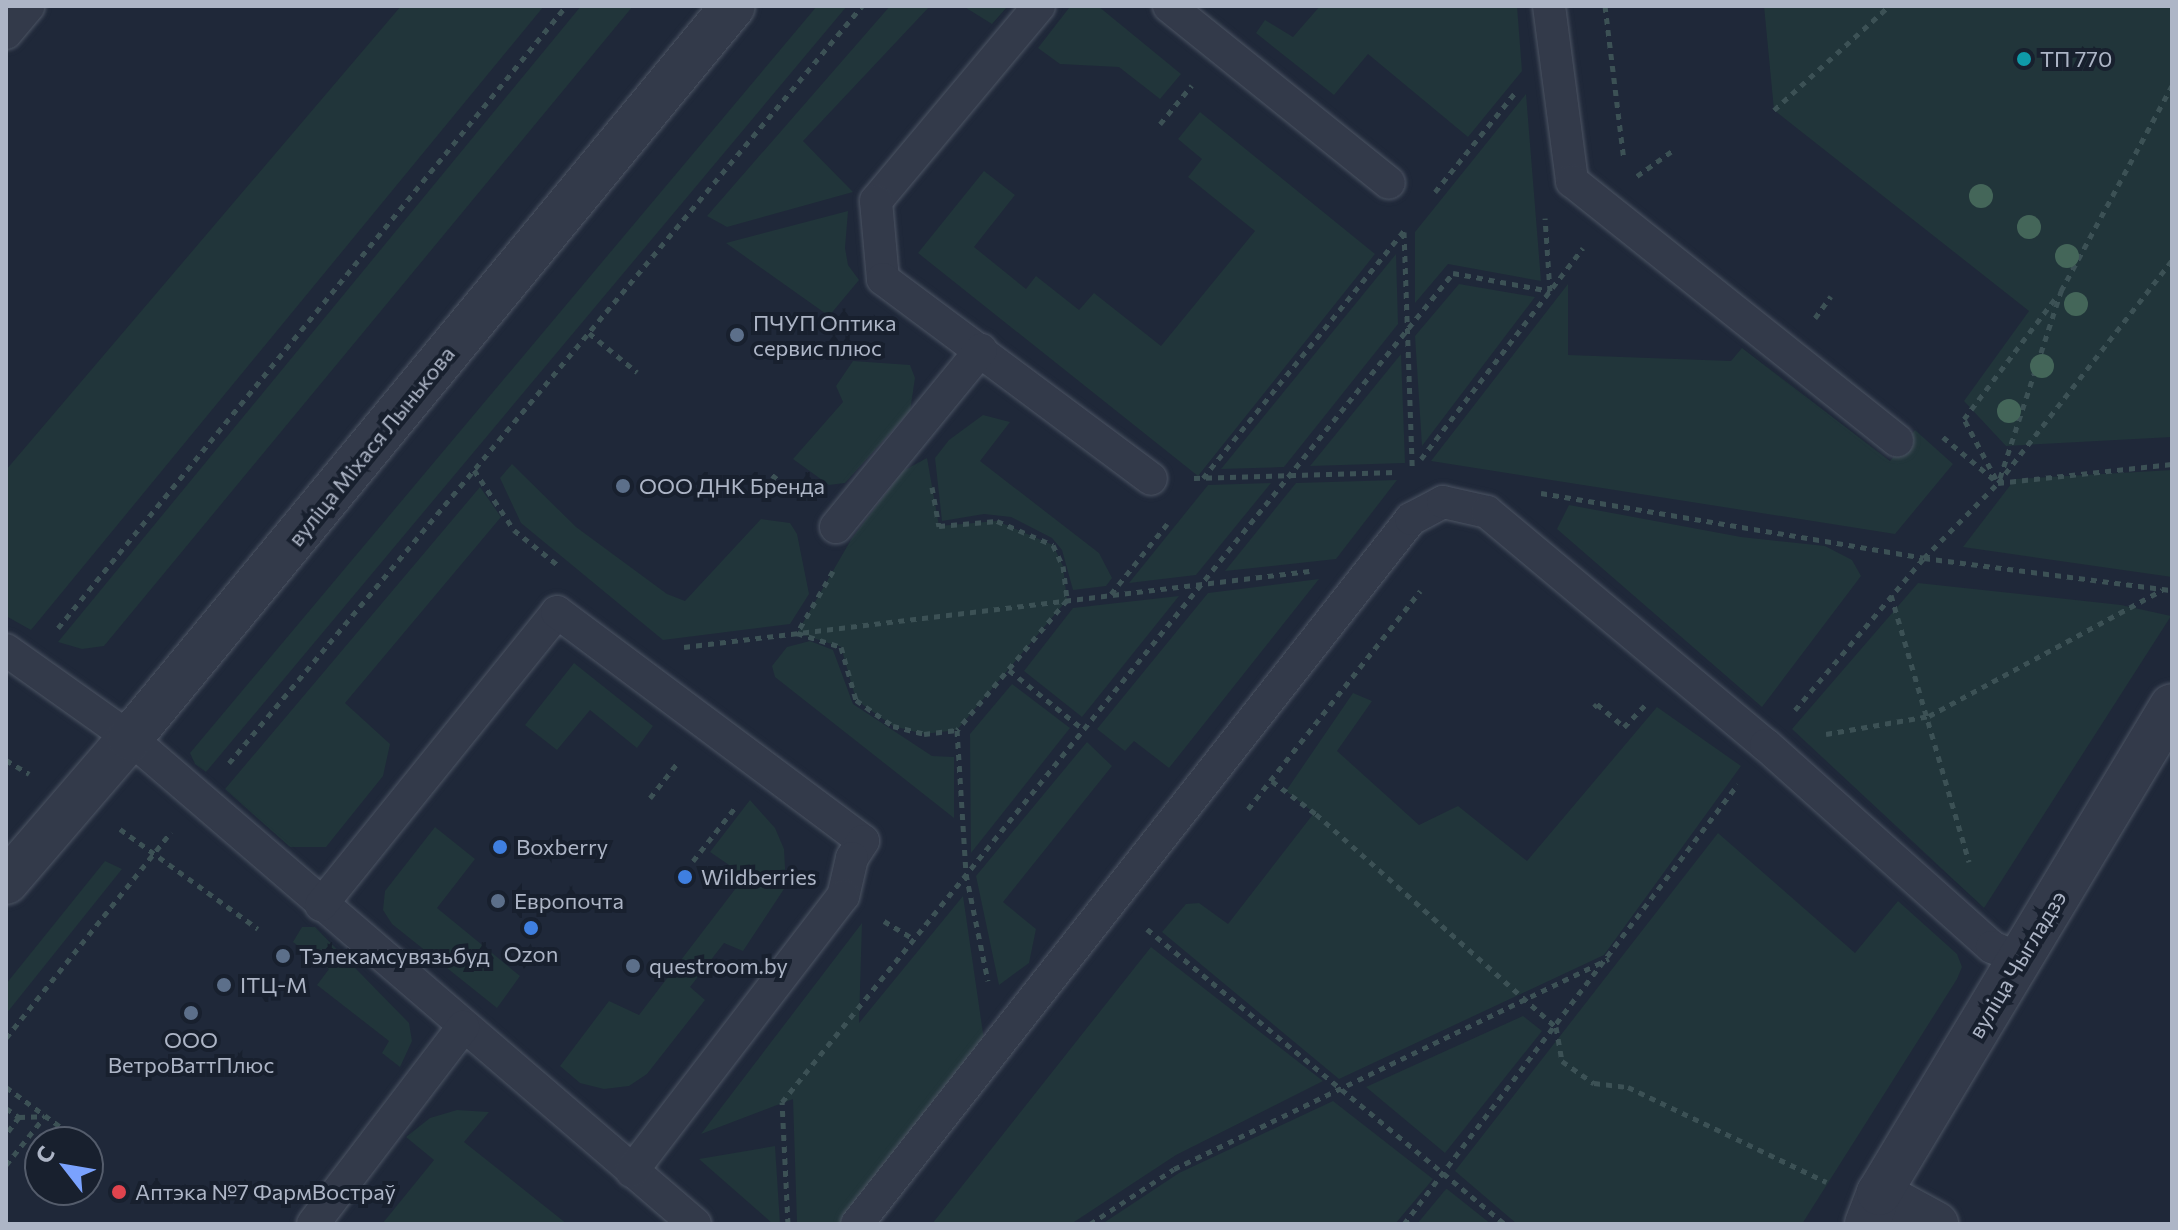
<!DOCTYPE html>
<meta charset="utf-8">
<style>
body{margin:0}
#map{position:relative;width:2178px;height:1230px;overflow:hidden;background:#1f2839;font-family:Commissioner,sans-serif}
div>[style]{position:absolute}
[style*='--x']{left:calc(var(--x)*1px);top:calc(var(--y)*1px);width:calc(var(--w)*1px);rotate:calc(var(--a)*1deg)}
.green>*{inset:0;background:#21353a}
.path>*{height:5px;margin-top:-2.5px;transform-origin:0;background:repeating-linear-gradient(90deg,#3c5155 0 6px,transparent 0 12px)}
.roads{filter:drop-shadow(0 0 2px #4d5564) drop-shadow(0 0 2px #4d5564)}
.service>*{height:32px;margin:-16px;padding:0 16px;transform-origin:16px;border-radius:16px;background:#333a4a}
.minor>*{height:44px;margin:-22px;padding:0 22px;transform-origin:22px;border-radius:22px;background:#333a4a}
.tertiary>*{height:44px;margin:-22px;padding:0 22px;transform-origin:22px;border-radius:22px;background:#333a4a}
.trees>*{width:24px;height:24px;margin:-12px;border-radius:50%;background:#446659}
.dots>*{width:22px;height:22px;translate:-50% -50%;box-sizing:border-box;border:4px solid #18202e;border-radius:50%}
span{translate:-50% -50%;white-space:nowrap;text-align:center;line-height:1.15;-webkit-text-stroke:8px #18202e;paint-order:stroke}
.poi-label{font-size:22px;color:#adb5c6}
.left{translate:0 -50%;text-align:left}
.street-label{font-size:22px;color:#adb5c6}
.frame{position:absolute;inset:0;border:8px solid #adb5c6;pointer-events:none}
.north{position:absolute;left:24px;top:1126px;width:80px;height:80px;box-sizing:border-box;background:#18202e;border:2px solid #545c6b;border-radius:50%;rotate:301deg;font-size:22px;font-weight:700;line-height:32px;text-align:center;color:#adb5c6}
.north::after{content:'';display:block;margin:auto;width:28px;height:36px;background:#7aa2fe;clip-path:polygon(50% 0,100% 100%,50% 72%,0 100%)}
</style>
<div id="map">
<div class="green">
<div style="clip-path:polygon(401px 6px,544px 6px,31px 630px,6px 616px,6px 470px)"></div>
<div style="clip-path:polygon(581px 6px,633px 6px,104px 646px,82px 649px,58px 642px)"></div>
<div style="clip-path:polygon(817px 6px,847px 6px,206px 772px,195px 764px,190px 753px)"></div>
<div style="clip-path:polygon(890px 6px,930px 6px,803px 141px,853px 192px,727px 227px,707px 216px)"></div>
<div style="clip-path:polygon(963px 6px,1008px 6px,992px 24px)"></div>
<div style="clip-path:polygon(1098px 6px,1181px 74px,1160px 99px,1119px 67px,1060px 64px,1038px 48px,1069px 8px)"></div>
<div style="clip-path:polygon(1320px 6px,1517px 6px,1522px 71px,1468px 137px,1368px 54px,1334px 95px,1256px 33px,1265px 20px,1293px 37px)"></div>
<div style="clip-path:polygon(1764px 6px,2172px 6px,2172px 437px,2006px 446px,1964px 401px,2029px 311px,1774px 110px)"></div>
<div style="clip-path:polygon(1526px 94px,1541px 281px,1448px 264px,1415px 303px,1415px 232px)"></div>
<div style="clip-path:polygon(1200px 112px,1375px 254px,1198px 476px,918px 253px,984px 171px,1015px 195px,974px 247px,1026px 289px,1036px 276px,1079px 310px,1094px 293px,1161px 346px,1255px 231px,1188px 177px,1202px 159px,1178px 139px)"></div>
<div style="clip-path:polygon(848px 211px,845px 248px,848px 265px,859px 280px,829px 316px,726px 243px)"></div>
<div style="clip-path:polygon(1396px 254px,1398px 324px,1284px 467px,1221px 469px)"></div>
<div style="clip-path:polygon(1459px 284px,1535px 297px,1422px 446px,1415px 336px)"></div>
<div style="clip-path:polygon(1568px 284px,1568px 355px,1731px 361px,1742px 348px,1890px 461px,1915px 430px,1953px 464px,1895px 534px,1431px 461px)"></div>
<div style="clip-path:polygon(1401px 354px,1405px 463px,1310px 466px)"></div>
<div style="clip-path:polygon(853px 361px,910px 365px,915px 378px,910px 411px,845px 483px,829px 485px,793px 459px,843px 402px,836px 386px)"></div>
<div style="clip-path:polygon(983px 415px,1010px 422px,980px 461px,1099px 553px,1112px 578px,1106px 586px,1073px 590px,1062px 550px,1052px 538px,1011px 517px,984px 514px,942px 521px,935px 458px,949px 440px)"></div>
<div style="clip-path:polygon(927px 458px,939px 526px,997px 521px,1053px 545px,1063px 566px,1067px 600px,957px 730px,924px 734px,893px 726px,856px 700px,841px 647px,797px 633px,852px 538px,903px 471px)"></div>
<div style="clip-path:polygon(512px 464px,576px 527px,667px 594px,685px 601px,761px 519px,790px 523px,797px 534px,809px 594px,790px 624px,663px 640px,521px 523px,500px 478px)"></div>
<div style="clip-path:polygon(2172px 470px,2172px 577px,1963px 547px,2015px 479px)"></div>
<div style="clip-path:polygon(1397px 480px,1336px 559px,1225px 571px,1296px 483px)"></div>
<div style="clip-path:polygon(1271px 483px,1196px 575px,1129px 583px,1208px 485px)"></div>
<div style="clip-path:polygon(480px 487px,501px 517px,345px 703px,390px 744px,383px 776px,326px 847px,290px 847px,225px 789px)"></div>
<div style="clip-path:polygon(1569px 505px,1741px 537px,1825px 546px,1852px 560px,1861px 576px,1762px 707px,1557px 529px)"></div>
<div style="clip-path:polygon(1319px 579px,1169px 768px,1134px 741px,1125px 751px,1097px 729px,1208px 593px)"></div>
<div style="clip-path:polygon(1918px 583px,2121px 605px,2171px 616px,1984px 908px,1792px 729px)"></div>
<div style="clip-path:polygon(1179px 596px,1082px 717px,1024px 671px,1073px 608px)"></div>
<div style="clip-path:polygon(810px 641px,833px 650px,853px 704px,932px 756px,954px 757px,954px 818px,775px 677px,772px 666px,787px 647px)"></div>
<div style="clip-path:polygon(574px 663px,653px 726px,637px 748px,590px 710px,557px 750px,525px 725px)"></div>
<div style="clip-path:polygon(1012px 684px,1070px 728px,971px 853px,970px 734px)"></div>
<div style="clip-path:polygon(1353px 693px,1372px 701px,1337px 751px,1419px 825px,1458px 806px,1527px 861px,1657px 707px,1741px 766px,1604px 955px,1339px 1079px,1162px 932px,1186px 904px,1199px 903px,1228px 924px,1314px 813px,1286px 791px)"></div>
<div style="clip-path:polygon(1087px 742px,1112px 766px,1003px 902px,1036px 929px,1029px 963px,999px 985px,976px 876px)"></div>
<div style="clip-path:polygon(750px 800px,775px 828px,784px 849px,786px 886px,743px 951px,724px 943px,690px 987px,705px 1000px,647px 1074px,629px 1086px,604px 1089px,580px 1083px,560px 1066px,609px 1001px,639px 1015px,736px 888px,735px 869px,710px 852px)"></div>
<div style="clip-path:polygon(435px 827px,475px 859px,437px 908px,520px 976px,497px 1008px,392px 924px,383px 910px,385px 891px)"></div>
<div style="clip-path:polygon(1718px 833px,1855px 953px,1898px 901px,1957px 954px,1962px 967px,1957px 979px,1802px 1224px,1517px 1224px,1455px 1171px)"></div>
<div style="clip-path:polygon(105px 861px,122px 869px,6px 1014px,6px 984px)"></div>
<div style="clip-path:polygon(963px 896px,984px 1040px,843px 1224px,797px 1224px,793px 1099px,701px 1134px,862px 923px,859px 1023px)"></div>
<div style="clip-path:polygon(302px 927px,315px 927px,409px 1023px,412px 1041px,400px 1067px,382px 1053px,389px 1041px,317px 985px,329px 969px,293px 942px)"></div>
<div style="clip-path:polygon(1151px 947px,1323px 1081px,1176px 1155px,1071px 1224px,932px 1224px)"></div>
<div style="clip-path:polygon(1523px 1016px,1542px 1031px,1445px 1153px,1366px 1087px)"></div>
<div style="clip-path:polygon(1333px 1101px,1433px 1179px,1395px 1224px,1102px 1224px,1179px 1173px)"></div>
<div style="clip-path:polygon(457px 1110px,489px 1112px,464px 1142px,567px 1224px,382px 1224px,434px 1160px,406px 1137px,430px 1118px)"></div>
<div style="clip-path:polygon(775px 1146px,780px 1224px,773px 1224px,699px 1159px)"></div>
<div style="clip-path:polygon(1446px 1189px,1447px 1189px,1491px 1224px,1417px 1224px)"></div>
</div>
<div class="path">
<div style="--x:1605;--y:6;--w:155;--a:83"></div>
<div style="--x:1774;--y:110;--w:155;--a:-42.1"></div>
<div style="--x:1160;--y:124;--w:50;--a:-50.6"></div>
<div style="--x:1637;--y:176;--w:43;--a:-35.5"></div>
<div style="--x:1435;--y:192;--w:126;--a:-51.1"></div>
<div style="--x:1404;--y:232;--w:234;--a:88"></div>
<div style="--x:1815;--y:318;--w:27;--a:-54"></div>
<div style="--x:589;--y:333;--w:62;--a:39.1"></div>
<div style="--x:1943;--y:437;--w:72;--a:39.9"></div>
<div style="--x:1998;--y:483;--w:175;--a:-6.2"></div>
<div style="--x:1421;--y:459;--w:266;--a:-52.5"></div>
<div style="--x:474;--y:470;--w:72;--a:56.3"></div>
<div style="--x:514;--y:530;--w:58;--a:38.7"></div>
<div style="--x:772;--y:475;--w:37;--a:38"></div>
<div style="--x:1194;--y:478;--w:202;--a:-1.7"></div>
<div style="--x:1203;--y:478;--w:322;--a:-50.9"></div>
<div style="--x:2000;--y:478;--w:197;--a:-71.9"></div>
<div style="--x:2061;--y:291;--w:233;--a:-61.6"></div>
<div style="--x:1996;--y:479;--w:68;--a:-118.1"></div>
<div style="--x:1964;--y:419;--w:154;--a:-52.9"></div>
<div style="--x:932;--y:487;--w:40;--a:80"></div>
<div style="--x:939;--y:526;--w:58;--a:-4.9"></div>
<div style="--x:997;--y:521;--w:61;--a:23.2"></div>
<div style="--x:1053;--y:545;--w:23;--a:65"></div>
<div style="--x:1063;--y:566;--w:34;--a:83"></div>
<div style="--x:1067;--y:600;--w:170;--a:130.2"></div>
<div style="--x:1541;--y:493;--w:388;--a:9.6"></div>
<div style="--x:1924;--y:558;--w:250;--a:7.4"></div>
<div style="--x:833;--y:571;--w:72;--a:120.1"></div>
<div style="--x:797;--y:633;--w:46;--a:17.7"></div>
<div style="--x:841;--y:647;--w:55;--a:74.2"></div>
<div style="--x:856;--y:700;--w:45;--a:35.1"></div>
<div style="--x:893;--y:726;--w:32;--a:14"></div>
<div style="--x:924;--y:734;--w:33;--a:-7"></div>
<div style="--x:957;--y:730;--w:144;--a:86.4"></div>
<div style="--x:966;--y:874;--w:109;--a:78.4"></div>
<div style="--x:1111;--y:594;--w:90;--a:-51.3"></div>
<div style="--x:1891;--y:595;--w:278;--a:73.7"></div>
<div style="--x:58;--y:628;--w:803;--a:-50.76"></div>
<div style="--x:684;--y:647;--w:630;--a:-6.93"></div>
<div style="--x:1009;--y:670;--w:95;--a:38.6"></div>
<div style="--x:1594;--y:707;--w:4;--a:-45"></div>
<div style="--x:1597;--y:704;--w:35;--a:40"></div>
<div style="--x:1624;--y:727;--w:33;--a:-46"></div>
<div style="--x:1795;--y:710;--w:199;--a:-49.7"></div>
<div style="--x:1924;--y:558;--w:105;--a:-45.4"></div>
<div style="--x:1998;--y:483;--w:283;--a:-52"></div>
<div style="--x:1826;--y:734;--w:105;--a:-9.9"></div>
<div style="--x:1929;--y:716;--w:265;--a:-28.4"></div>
<div style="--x:6;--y:760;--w:27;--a:31"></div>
<div style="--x:229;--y:763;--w:987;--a:-50.1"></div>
<div style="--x:1272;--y:781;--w:55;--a:36.9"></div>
<div style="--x:1316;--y:814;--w:321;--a:41.6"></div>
<div style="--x:1556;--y:1027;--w:35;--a:80"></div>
<div style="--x:1562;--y:1061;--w:39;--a:35"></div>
<div style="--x:1594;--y:1083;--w:34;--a:7"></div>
<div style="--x:1628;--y:1087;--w:220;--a:25.6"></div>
<div style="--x:650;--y:798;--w:47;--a:-51.9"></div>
<div style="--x:1248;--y:809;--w:278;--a:-51.7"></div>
<div style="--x:120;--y:829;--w:170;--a:35.9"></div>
<div style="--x:693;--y:861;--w:71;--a:-51.8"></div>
<div style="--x:884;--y:921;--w:35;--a:31"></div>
<div style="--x:1147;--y:929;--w:464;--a:39.5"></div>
<div style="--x:6;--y:1038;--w:264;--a:-51.3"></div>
<div style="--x:6;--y:1087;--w:83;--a:36.2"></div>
<div style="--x:6;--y:1108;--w:16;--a:35"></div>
<div style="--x:19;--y:1117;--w:21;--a:127"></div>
<div style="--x:19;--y:1117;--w:25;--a:-2"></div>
<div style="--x:6;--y:1165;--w:63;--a:-51.5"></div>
<div style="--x:788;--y:1224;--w:122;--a:-92.8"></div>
<div style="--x:782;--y:1102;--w:1067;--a:-51.01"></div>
<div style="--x:1453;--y:273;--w:99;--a:10.5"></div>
<div style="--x:1550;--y:291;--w:73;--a:-93.9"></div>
<div style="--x:1090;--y:1224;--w:100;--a:-33.2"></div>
<div style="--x:1174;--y:1169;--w:483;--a:-25.8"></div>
<div style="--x:1404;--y:1224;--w:552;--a:-52.8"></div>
</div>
<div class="roads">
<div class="service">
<div style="--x:1039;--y:6;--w:254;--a:129.9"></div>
<div style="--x:876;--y:201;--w:78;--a:84.9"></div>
<div style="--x:883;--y:279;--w:334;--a:36.7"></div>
<div style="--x:1169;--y:6;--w:282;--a:38.8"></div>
<div style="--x:1549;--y:6;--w:177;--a:82.5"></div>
<div style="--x:1572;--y:181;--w:416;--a:38.6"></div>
<div style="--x:6;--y:33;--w:35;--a:-50"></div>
<div style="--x:836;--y:527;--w:229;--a:-50.7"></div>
<div style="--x:6;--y:650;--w:152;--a:35.4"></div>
<div style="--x:130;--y:738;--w:745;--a:40.7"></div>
<div style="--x:321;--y:905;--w:376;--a:-51.1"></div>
<div style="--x:557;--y:612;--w:382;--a:36.8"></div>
<div style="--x:863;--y:841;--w:20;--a:123"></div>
<div style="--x:852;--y:858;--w:39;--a:103"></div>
<div style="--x:843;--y:896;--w:347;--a:127.5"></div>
<div style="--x:313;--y:1224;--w:248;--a:-52.7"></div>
<div style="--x:857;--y:1224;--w:897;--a:-51.84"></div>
<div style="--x:1411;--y:519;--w:36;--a:-28"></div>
<div style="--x:1443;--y:502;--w:45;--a:12.8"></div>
<div style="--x:1487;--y:512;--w:363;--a:39.9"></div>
<div style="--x:1766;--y:745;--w:303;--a:41.8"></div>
<div style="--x:1992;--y:947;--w:30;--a:24"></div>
</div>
<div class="minor">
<div style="--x:1879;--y:1193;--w:65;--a:28.5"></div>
<div style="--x:1867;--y:1224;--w:33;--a:-69"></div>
<div style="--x:1879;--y:1193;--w:568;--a:-58.97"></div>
</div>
<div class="tertiary">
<div style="--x:6;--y:882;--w:190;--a:-49.3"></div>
<div style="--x:130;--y:738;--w:948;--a:-50.52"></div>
</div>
</div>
<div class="trees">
<div style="left:1981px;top:196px"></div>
<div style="left:2029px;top:227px"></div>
<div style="left:2067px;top:256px"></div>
<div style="left:2076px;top:304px"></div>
<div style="left:2042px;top:366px"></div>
<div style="left:2009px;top:411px"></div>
</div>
<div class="dots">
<div style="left:2024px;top:59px;background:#0f9aa8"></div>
<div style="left:737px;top:335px;background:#5c6f8a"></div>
<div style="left:623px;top:486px;background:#5c6f8a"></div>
<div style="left:500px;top:847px;background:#3f7fe0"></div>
<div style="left:685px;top:877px;background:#3f7fe0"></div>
<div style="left:498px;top:901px;background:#5c6f8a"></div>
<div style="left:531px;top:928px;background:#3f7fe0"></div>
<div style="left:283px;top:956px;background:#5c6f8a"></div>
<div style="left:633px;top:966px;background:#5c6f8a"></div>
<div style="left:224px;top:985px;background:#5c6f8a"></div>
<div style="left:191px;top:1013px;background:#5c6f8a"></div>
<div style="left:119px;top:1192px;background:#e0444e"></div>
</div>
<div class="poi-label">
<span class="left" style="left:2040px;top:59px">ТП 770</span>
<span class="left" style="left:753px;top:335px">ПЧУП Оптика<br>сервис плюс</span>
<span class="left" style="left:639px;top:486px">ООО ДНК Бренда</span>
<span class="left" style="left:516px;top:847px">Boxberry</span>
<span class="left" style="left:701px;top:877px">Wildberries</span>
<span class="left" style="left:514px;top:901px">Европочта</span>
<span style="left:531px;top:954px">Ozon</span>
<span class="left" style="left:299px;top:956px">Тэлекамсувязьбуд</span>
<span class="left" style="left:649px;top:966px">questroom.by</span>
<span class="left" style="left:240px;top:985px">ІТЦ-М</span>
<span style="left:191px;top:1052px">ООО<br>ВетроВаттПлюс</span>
<span class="left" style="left:135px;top:1192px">Аптэка №7 ФармВостраў</span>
</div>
<div class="street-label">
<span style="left:371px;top:446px;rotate:-51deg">вуліца Міхася Лынькова</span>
<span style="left:2017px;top:964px;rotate:-59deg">вуліца Чыгладзэ</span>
</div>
<div class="frame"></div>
<div class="north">С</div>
</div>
